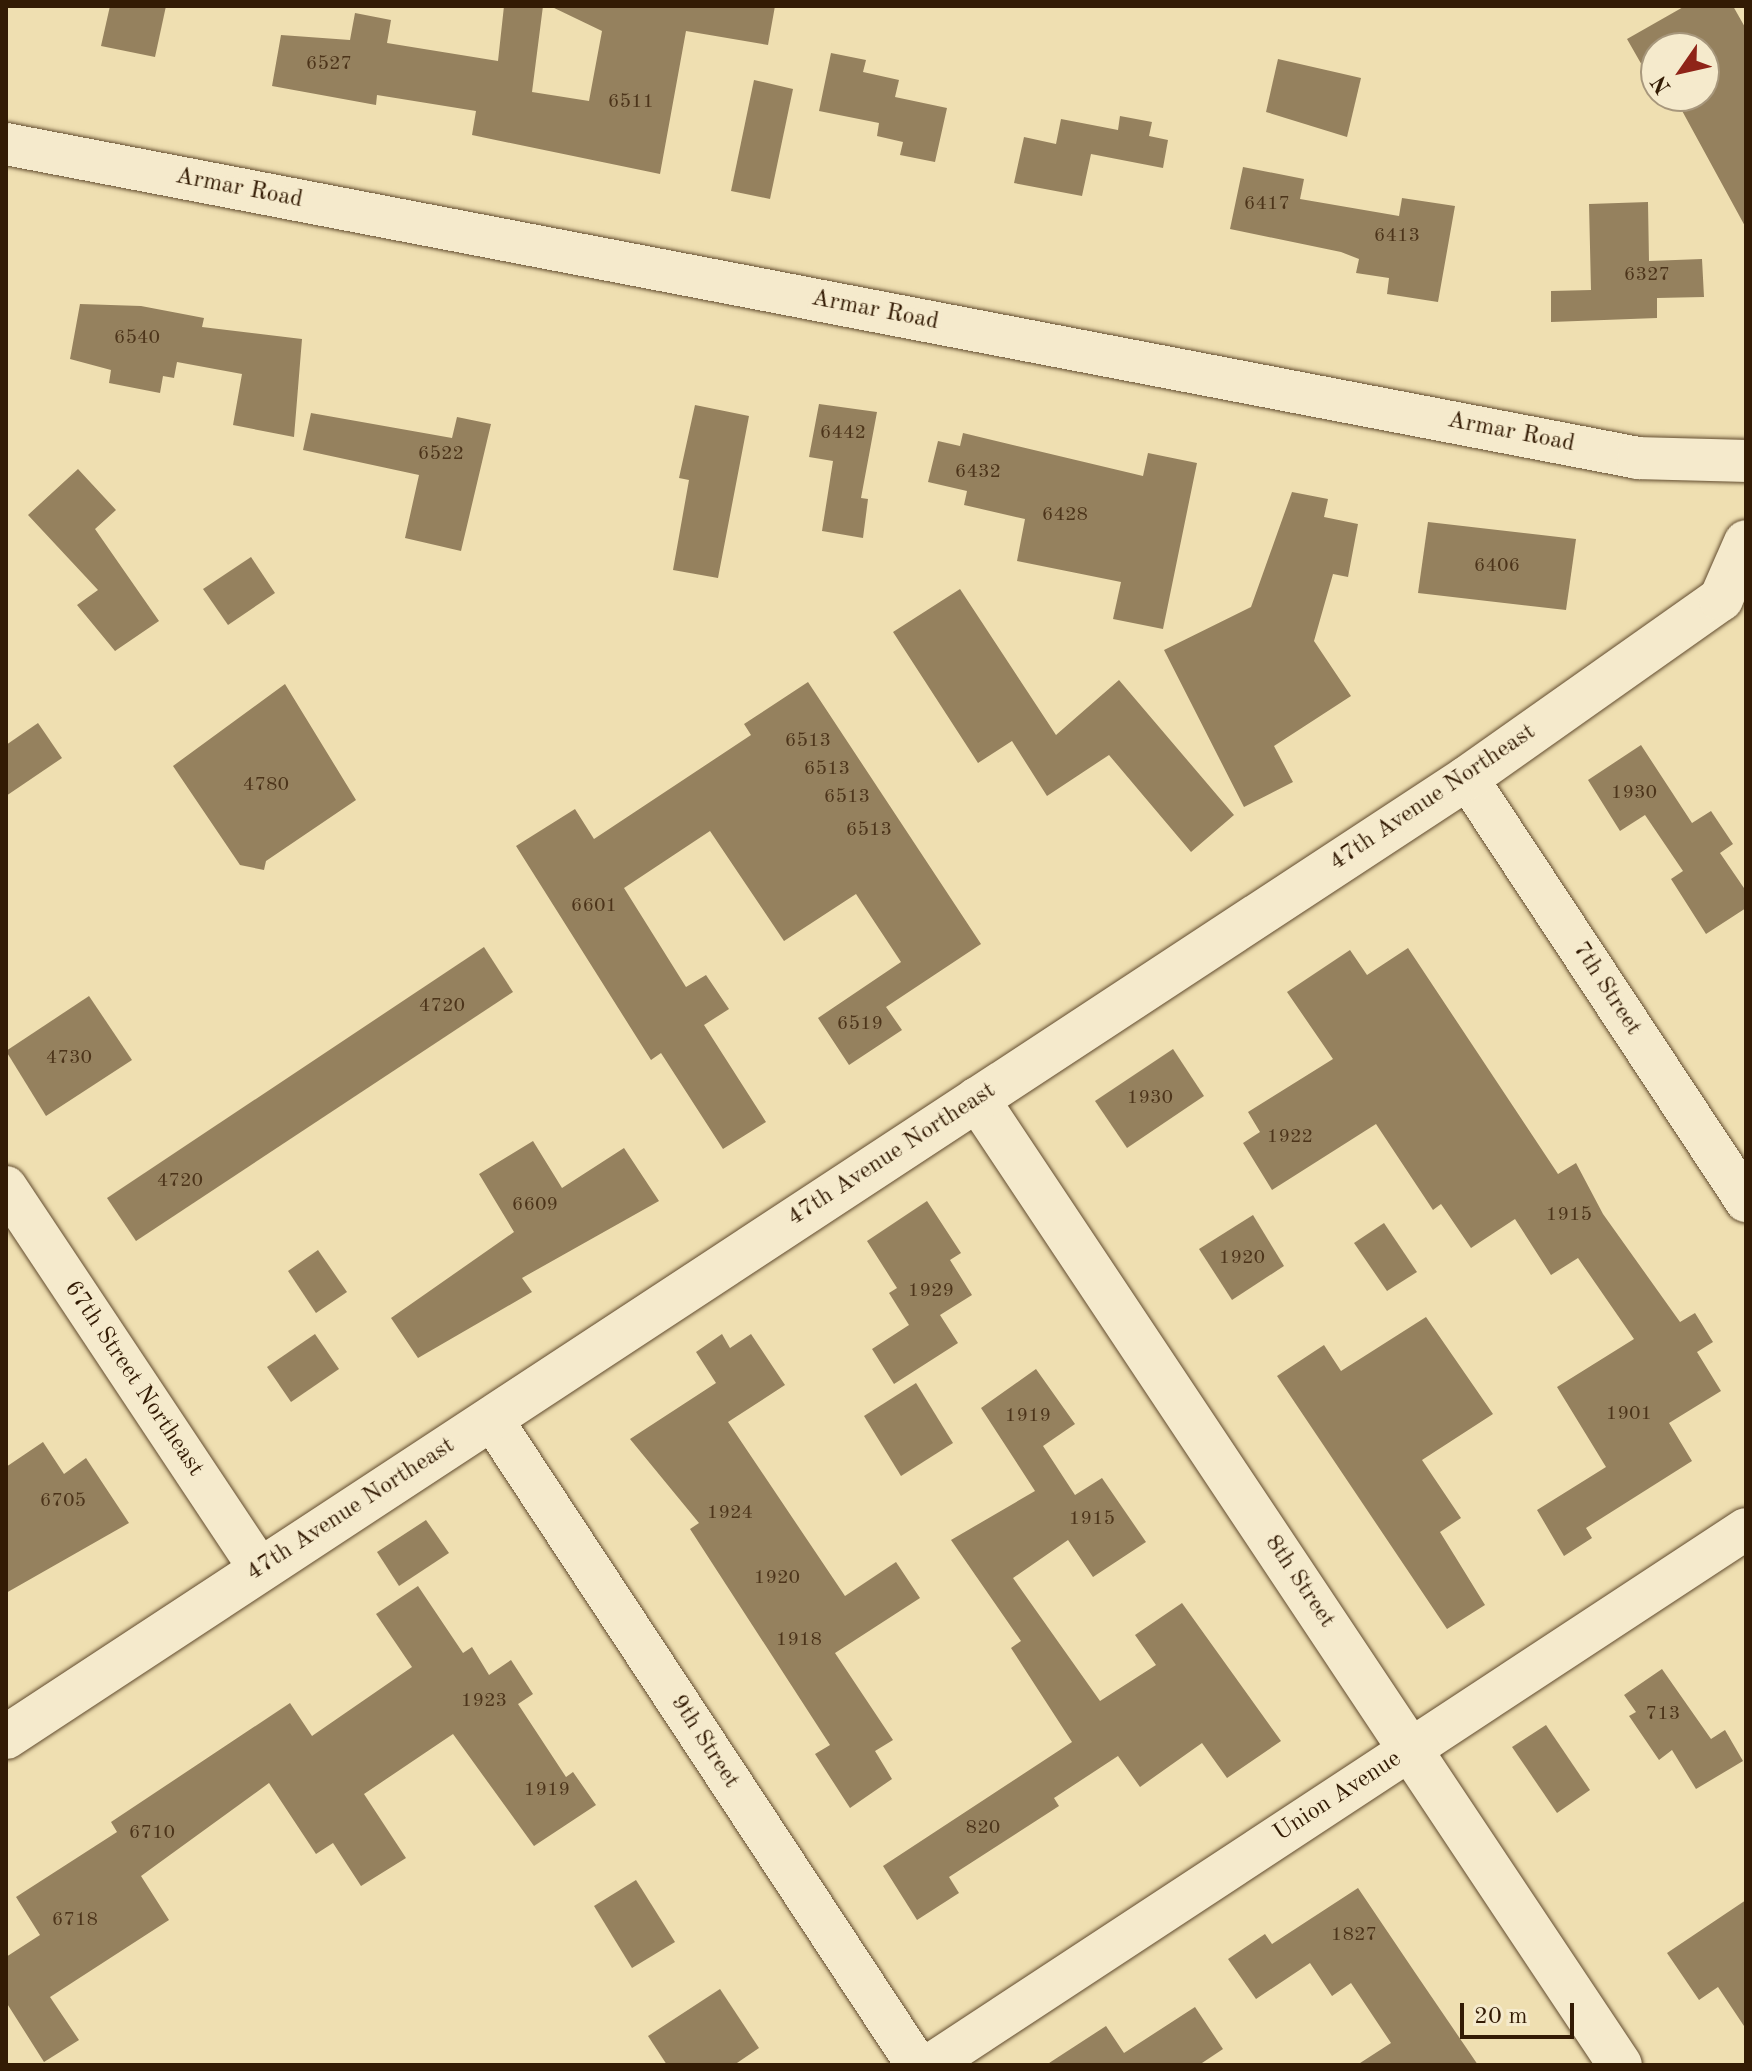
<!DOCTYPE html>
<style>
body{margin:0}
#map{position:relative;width:1752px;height:2071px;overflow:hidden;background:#efdfb1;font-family:"Old Standard TT",serif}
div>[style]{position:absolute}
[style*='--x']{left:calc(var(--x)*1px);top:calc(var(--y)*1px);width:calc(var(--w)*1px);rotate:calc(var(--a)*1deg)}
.building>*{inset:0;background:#95815e}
.roads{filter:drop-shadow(0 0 2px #624c2f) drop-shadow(0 0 2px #624c2f)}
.minor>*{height:42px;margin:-21px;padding:0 21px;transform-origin:21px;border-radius:21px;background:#f5eacc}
.tertiary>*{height:44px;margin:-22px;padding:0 22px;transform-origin:22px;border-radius:22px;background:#f5eacc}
span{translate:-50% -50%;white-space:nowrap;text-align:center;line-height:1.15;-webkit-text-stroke:8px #f5eacc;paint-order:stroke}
.number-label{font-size:20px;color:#4c341a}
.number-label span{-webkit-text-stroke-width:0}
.street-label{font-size:24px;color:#331b04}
.frame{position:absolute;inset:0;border:8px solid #331b04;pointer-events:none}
.north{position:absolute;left:1640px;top:32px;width:80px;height:80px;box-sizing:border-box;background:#f5eacc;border:2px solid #a7977c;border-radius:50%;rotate:236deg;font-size:22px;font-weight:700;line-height:32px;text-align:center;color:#331b04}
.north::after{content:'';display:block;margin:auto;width:28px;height:36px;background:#8f2418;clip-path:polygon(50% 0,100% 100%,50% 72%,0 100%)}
.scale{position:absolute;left:1460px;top:2003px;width:114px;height:36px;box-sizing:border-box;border:4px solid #331b04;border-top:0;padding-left:10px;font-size:24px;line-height:28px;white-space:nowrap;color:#331b04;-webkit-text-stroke:6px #f5eacc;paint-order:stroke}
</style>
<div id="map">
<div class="building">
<div style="clip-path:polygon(110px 6px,166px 6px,155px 57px,101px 46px)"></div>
<div style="clip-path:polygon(504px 6px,543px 6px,532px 92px,589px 101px,602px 31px,550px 6px,775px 6px,768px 45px,686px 31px,660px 174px,472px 135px,476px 111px,377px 95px,376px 105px,272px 86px,281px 35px,350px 40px,355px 13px,391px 20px,387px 43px,498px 61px)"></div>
<div style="clip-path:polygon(1685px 6px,1733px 6px,1746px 29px,1746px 228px,1674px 96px,1704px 96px,1704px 48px,1656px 48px,1651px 81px,1627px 39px)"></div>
<div style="clip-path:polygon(831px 53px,866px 60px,863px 72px,899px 80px,895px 97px,947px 108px,935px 162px,900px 155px,903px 142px,877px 136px,879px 123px,819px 111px)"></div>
<div style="clip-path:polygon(1278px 59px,1361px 78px,1347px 137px,1266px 112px)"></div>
<div style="clip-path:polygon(754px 80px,793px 89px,770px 199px,731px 191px)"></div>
<div style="clip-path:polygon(1120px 116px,1152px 122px,1149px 136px,1168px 140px,1163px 168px,1091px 154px,1082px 196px,1014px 183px,1024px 137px,1056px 144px,1061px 119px,1118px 130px)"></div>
<div style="clip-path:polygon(1243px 167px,1304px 179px,1300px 199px,1399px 216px,1402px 198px,1455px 206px,1438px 302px,1387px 294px,1389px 278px,1356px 273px,1359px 259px,1341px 252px,1230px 229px)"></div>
<div style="clip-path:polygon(1648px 202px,1649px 261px,1702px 259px,1704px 297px,1657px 298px,1657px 318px,1551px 322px,1551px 291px,1591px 290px,1589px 204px)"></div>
<div style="clip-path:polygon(80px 304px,141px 306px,204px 318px,202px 327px,302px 339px,294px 437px,233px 425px,242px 374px,177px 362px,174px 378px,163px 376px,160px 393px,109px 383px,111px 370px,70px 359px)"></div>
<div style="clip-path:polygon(819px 404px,877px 412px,861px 498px,868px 499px,863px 538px,822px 531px,833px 461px,809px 457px)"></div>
<div style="clip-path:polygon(695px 405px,749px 416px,718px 578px,673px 570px,689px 480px,679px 478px)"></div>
<div style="clip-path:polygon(311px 413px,452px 438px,457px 417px,491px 424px,461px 551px,405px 538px,419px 475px,303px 450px)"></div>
<div style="clip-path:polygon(963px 433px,1143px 476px,1148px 453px,1197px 463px,1163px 629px,1113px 619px,1121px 582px,1017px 561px,1025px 519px,964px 505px,967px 491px,928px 482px,938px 441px,960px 446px)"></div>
<div style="clip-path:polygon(78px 469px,116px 510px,95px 529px,159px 621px,115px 651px,77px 605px,98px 590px,28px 515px)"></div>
<div style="clip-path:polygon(1292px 492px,1328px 499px,1324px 517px,1358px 524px,1348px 577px,1333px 574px,1314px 641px,1351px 696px,1274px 746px,1293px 782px,1244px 807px,1164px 650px,1251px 607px)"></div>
<div style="clip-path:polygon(1428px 522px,1576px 539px,1566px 610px,1418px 593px)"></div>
<div style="clip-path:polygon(251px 557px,275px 593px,228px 625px,203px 589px)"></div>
<div style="clip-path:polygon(960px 589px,1056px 735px,1119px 680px,1234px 815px,1191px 852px,1109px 755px,1047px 796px,1012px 741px,978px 763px,893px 632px)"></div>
<div style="clip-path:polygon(808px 682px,981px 944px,886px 1007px,902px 1030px,849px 1065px,818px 1018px,901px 962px,856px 894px,784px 941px,710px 831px,624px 888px,686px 987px,706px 975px,729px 1009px,704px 1025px,766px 1122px,723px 1149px,661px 1053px,651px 1060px,516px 846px,575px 809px,594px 839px,751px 735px,744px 724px)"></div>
<div style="clip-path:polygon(285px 684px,356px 800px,266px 861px,264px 870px,240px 865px,173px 766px)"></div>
<div style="clip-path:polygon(38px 723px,62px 758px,6px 796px,6px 745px)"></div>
<div style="clip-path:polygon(1641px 745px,1692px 823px,1711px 811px,1733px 844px,1720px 853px,1746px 891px,1746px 908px,1706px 934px,1671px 879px,1683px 871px,1645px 815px,1620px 831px,1588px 780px)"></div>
<div style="clip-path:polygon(484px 947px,513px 992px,136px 1241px,107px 1198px)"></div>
<div style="clip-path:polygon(1408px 948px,1558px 1174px,1576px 1163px,1603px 1214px,1680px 1322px,1695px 1313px,1713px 1342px,1697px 1352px,1721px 1391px,1669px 1423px,1692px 1461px,1586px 1528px,1592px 1538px,1564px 1556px,1537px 1510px,1606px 1467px,1557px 1387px,1634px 1339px,1578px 1258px,1551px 1275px,1515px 1219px,1471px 1248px,1441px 1204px,1433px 1210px,1376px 1124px,1272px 1190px,1243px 1143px,1260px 1132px,1248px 1112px,1333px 1059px,1287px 992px,1350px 950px,1367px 975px)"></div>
<div style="clip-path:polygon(89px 996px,132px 1060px,46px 1116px,6px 1051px)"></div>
<div style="clip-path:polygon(1173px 1049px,1204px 1096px,1127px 1148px,1095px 1101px)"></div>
<div style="clip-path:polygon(533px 1141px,562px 1188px,624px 1148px,659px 1201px,522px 1278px,532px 1292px,418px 1358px,391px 1318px,514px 1232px,479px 1174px)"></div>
<div style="clip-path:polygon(927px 1201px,961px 1253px,950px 1260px,972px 1295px,940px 1315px,958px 1343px,894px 1384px,872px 1349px,909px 1325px,889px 1293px,897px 1288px,867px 1241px)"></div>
<div style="clip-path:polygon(1253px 1215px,1284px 1266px,1232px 1300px,1199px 1249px)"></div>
<div style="clip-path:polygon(1384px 1223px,1417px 1272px,1387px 1291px,1354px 1243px)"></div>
<div style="clip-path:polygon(318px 1250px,347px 1292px,316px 1313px,288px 1271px)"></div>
<div style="clip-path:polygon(1426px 1317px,1493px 1414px,1422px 1460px,1461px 1518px,1440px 1532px,1485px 1605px,1447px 1629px,1277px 1376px,1324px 1345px,1341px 1371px)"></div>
<div style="clip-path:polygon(315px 1334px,339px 1369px,291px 1402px,267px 1367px)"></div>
<div style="clip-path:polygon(722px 1334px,730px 1348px,751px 1334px,785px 1385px,728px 1422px,845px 1596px,896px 1562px,920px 1598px,835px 1653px,893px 1740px,875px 1751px,892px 1779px,850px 1808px,815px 1754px,830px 1745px,690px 1529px,699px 1523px,630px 1439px,716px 1383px,696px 1352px)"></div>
<div style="clip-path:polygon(1036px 1369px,1075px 1424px,1043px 1446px,1075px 1495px,1102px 1478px,1146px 1542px,1093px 1577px,1068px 1540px,1013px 1578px,1100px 1701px,1156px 1665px,1135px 1635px,1182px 1603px,1281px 1741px,1227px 1778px,1202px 1743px,1140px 1787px,1118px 1756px,1054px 1798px,1059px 1806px,949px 1877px,959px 1893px,917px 1920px,883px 1866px,1072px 1742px,1011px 1648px,1021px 1641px,951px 1540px,1035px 1491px,981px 1408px)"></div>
<div style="clip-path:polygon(916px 1383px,953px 1443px,901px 1476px,864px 1416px)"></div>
<div style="clip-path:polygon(43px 1442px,64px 1474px,86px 1458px,129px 1523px,6px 1593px,6px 1467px)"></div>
<div style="clip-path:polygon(426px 1520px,449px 1553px,399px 1586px,377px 1552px)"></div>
<div style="clip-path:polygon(418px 1586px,463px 1653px,472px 1647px,489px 1675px,511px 1660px,533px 1694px,518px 1704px,566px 1777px,573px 1772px,596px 1805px,534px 1846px,453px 1734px,364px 1794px,406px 1858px,361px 1886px,333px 1843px,316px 1854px,269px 1783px,141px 1876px,169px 1920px,50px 1997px,79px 2040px,44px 2062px,6px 2002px,6px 1957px,40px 1935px,16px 1897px,117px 1832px,111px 1822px,290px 1703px,312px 1736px,412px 1667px,376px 1614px)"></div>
<div style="clip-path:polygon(1662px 1669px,1711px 1739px,1725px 1730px,1743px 1761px,1696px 1789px,1672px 1750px,1659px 1760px,1629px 1716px,1636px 1712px,1624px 1695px)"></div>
<div style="clip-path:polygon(1546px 1725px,1590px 1790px,1557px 1813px,1512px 1747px)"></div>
<div style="clip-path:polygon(636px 1880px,675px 1942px,632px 1968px,594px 1906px)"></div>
<div style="clip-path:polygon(1358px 1888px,1416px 1974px,1478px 2065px,1357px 2065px,1391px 2043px,1351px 1983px,1332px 1996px,1310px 1963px,1256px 1999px,1228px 1959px,1265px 1934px,1272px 1944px)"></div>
<div style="clip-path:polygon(1746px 1900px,1746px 2029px,1718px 1987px,1699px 2000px,1667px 1953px)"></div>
<div style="clip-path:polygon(720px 1989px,759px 2048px,734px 2065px,667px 2065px,648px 2036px)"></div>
<div style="clip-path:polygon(1195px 2007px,1223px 2049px,1199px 2065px,1046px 2065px,1106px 2026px,1124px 2053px)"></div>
</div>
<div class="roads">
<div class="minor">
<div style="--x:6;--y:144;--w:1662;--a:10.89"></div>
<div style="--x:1638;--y:458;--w:108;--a:1.6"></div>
<div style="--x:1467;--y:778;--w:507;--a:56.59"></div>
<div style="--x:6;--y:1187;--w:460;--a:56.4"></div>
<div style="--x:491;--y:1418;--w:775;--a:56.64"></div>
<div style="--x:930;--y:2065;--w:976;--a:-33.3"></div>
</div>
<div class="tertiary">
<div style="--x:977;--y:1099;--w:1160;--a:56.35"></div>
<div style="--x:6;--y:1737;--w:1748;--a:-33.28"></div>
<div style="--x:1467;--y:778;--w:311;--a:-35.2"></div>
<div style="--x:1721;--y:599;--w:62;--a:-66.3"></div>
</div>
</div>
<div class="number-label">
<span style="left:329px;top:64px">6527</span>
<span style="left:631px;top:102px">6511</span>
<span style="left:1267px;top:204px">6417</span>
<span style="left:1397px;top:236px">6413</span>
<span style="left:1647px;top:275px">6327</span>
<span style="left:137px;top:338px">6540</span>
<span style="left:843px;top:433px">6442</span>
<span style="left:441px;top:454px">6522</span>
<span style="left:978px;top:472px">6432</span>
<span style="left:1065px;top:515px">6428</span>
<span style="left:1497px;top:566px">6406</span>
<span style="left:808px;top:741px">6513</span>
<span style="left:827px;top:769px">6513</span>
<span style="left:266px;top:785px">4780</span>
<span style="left:1634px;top:793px">1930</span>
<span style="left:847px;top:797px">6513</span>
<span style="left:869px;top:830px">6513</span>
<span style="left:594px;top:906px">6601</span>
<span style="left:442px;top:1006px">4720</span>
<span style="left:860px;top:1024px">6519</span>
<span style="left:69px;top:1058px">4730</span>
<span style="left:1150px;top:1098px">1930</span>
<span style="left:1290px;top:1137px">1922</span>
<span style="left:180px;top:1181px">4720</span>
<span style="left:535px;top:1205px">6609</span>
<span style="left:1569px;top:1215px">1915</span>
<span style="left:1242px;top:1258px">1920</span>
<span style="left:931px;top:1291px">1929</span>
<span style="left:1629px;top:1414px">1901</span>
<span style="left:1028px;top:1416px">1919</span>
<span style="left:63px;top:1501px">6705</span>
<span style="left:730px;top:1513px">1924</span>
<span style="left:1092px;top:1519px">1915</span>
<span style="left:777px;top:1578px">1920</span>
<span style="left:799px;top:1640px">1918</span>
<span style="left:484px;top:1701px">1923</span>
<span style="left:1663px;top:1714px">713</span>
<span style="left:547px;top:1790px">1919</span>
<span style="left:983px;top:1828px">820</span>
<span style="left:152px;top:1833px">6710</span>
<span style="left:75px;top:1920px">6718</span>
<span style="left:1354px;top:1935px">1827</span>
</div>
<div class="street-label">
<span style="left:239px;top:189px;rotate:11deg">Armar Road</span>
<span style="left:875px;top:311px;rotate:11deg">Armar Road</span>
<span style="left:1511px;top:433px;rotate:11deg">Armar Road</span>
<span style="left:1433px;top:798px;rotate:-34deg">47th Avenue Northeast</span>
<span style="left:1606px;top:989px;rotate:57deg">7th Street</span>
<span style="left:892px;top:1155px;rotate:-33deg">47th Avenue Northeast</span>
<span style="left:133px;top:1379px;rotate:56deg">67th Street Northeast</span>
<span style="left:351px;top:1510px;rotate:-33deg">47th Avenue Northeast</span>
<span style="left:1299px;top:1582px;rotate:56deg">8th Street</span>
<span style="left:704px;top:1742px;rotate:57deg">9th Street</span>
<span style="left:1338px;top:1797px;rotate:-33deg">Union Avenue</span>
</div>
<div class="frame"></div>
<div class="north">N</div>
<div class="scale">20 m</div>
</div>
